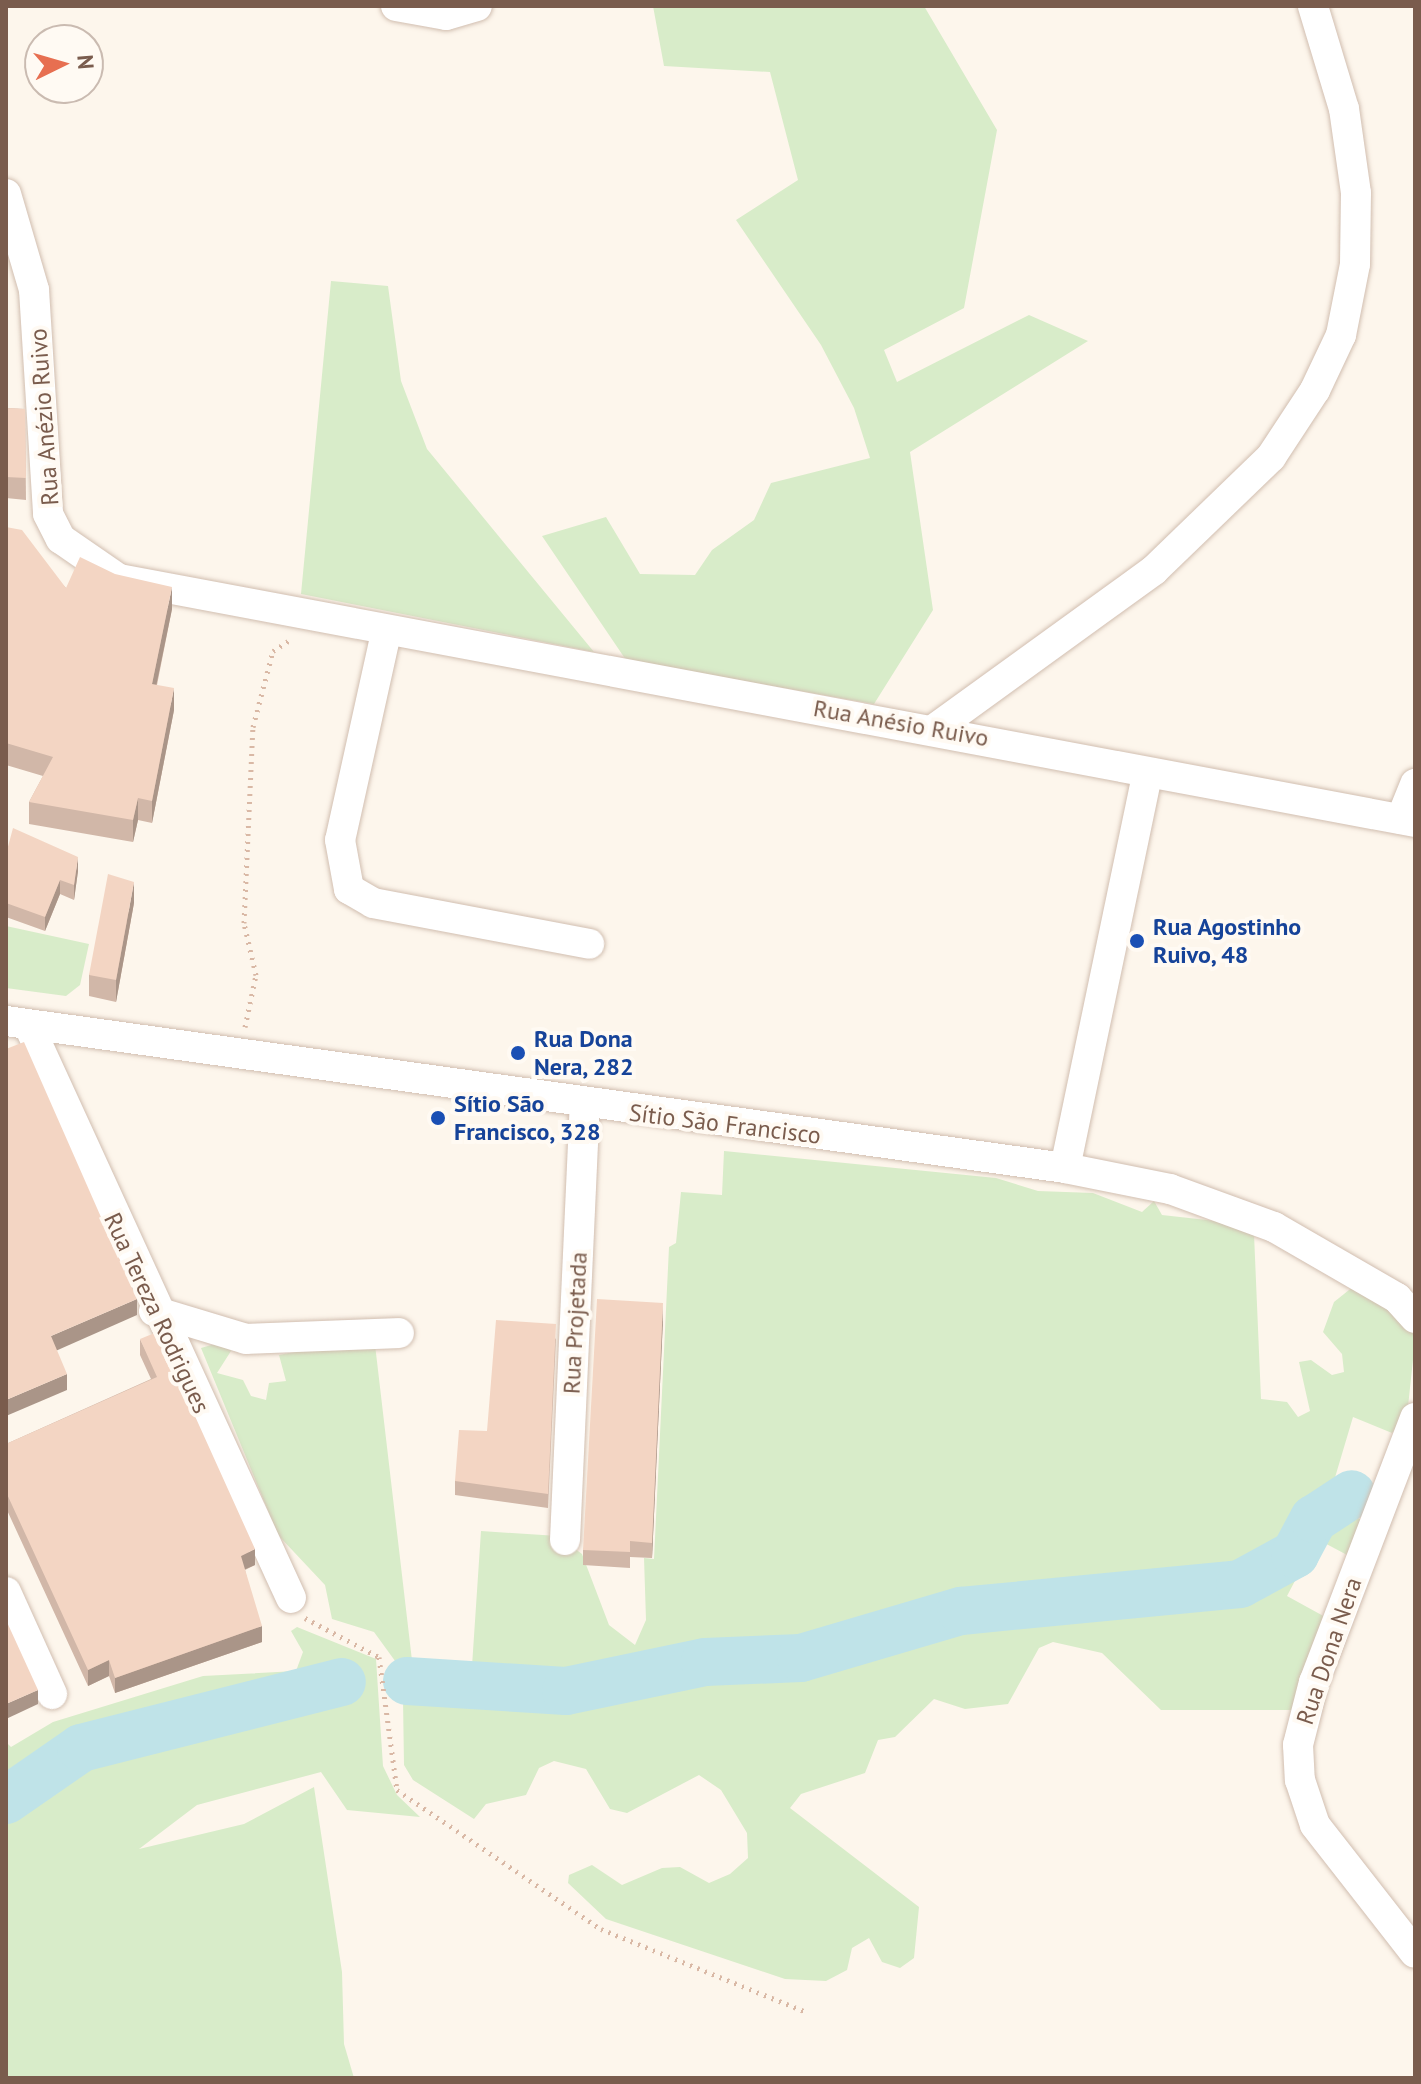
<!DOCTYPE html>
<meta charset="utf-8">
<style>
body{margin:0}
#map{position:relative;width:1421px;height:2084px;overflow:hidden;background:#fdf6ec;font-family:"PT Sans",sans-serif}
div>[style]{position:absolute}
[style*='--x']{left:calc(var(--x)*1px);top:calc(var(--y)*1px);width:calc(var(--w)*1px);rotate:calc(var(--a)*1deg)}
.green>*{inset:0;background:#d8ecc9}
.river>*{height:48px;margin:-24px;padding:0 24px;transform-origin:24px;border-radius:24px;background:#bfe3e8}
.path>*{height:5px;margin-top:-2.5px;transform-origin:0;background:repeating-linear-gradient(90deg,#d9b8a5 0 2px,transparent 0 8px)}
.roads{filter:drop-shadow(0 0 2px #d1beb0) drop-shadow(0 0 2px #d1beb0)}
.minor>*{height:30px;margin:-15px;padding:0 15px;transform-origin:15px;border-radius:15px;background:#fff}
.wall>*{inset:0;background:#d1b7a8}
.shaded-wall>*{inset:0;background:#aa9588}
.building>*{inset:0;background:#f3d5c3}
.dots>*{width:22px;height:22px;translate:-50% -50%;box-sizing:border-box;border:4px solid #fffaf3;border-radius:50%}
span{translate:-50% -50%;white-space:nowrap;text-align:center;line-height:1.15;-webkit-text-stroke:8px #fffaf3;paint-order:stroke}
.street-label{font-size:24px;color:#7a5c4d}
.transit-label{font-size:24px;color:#164399;font-weight:700}
.left{translate:0 -50%;text-align:left}
.frame{position:absolute;inset:0;border:8px solid #7a5c4d;pointer-events:none}
.north{position:absolute;left:24px;top:24px;width:80px;height:80px;box-sizing:border-box;background:#fffaf3;border:2px solid #cabbb1;border-radius:50%;rotate:85deg;font-size:22px;font-weight:700;line-height:32px;text-align:center;color:#7a5c4d}
.north::after{content:'';display:block;margin:auto;width:28px;height:36px;background:#e76f51;clip-path:polygon(50% 0,100% 100%,50% 72%,0 100%)}
</style>
<div id="map">
<div class="green">
<div style="clip-path:polygon(653px 6px,924px 6px,997px 130px,964px 308px,884px 350px,897px 382px,1029px 315px,1088px 341px,910px 452px,933px 610px,874px 704px,626px 660px,542px 536px,606px 517px,640px 574px,695px 575px,712px 550px,754px 520px,771px 483px,870px 458px,854px 408px,821px 345px,736px 220px,798px 180px,770px 72px,664px 66px)"></div>
<div style="clip-path:polygon(331px 281px,388px 286px,401px 381px,427px 449px,594px 652px,301px 594px)"></div>
<div style="clip-path:polygon(6px 926px,89px 944px,80px 985px,66px 996px,6px 988px)"></div>
<div style="clip-path:polygon(724px 1151px,996px 1178px,1038px 1191px,1093px 1193px,1142px 1212px,1154px 1201px,1162px 1215px,1243px 1224px,1254px 1234px,1261px 1399px,1287px 1402px,1298px 1417px,1310px 1411px,1299px 1362px,1311px 1360px,1332px 1375px,1344px 1372px,1342px 1354px,1323px 1332px,1334px 1302px,1354px 1286px,1409px 1321px,1415px 1341px,1407px 1416px,1392px 1433px,1353px 1417px,1328px 1501px,1365px 1522px,1349px 1556px,1317px 1539px,1287px 1596px,1327px 1618px,1295px 1710px,1161px 1710px,1102px 1653px,1053px 1642px,1039px 1648px,1008px 1704px,965px 1709px,934px 1699px,895px 1737px,878px 1740px,865px 1773px,801px 1794px,790px 1808px,919px 1907px,914px 1958px,900px 1968px,882px 1962px,869px 1938px,852px 1948px,847px 1970px,826px 1981px,785px 1979px,606px 1919px,568px 1883px,569px 1875px,592px 1865px,622px 1885px,662px 1868px,680px 1867px,709px 1883px,730px 1874px,748px 1858px,747px 1833px,721px 1790px,699px 1775px,627px 1813px,610px 1809px,586px 1769px,554px 1761px,539px 1768px,526px 1795px,486px 1804px,474px 1819px,413px 1780px,404px 1765px,403px 1700px,412px 1669px,398px 1665px,374px 1632px,332px 1619px,325px 1585px,278px 1535px,201px 1348px,225px 1341px,231px 1351px,217px 1373px,243px 1380px,251px 1396px,266px 1400px,269px 1383px,286px 1381px,279px 1355px,374px 1336px,413px 1669px,472px 1666px,481px 1531px,558px 1536px,582px 1554px,609px 1625px,635px 1645px,646px 1620px,644px 1558px,654px 1559px,669px 1247px,676px 1243px,681px 1192px,722px 1195px)"></div>
<div style="clip-path:polygon(297px 1627px,376px 1659px,383px 1766px,397px 1795px,420px 1817px,347px 1810px,321px 1772px,197px 1805px,139px 1849px,244px 1824px,314px 1787px,342px 1972px,344px 2044px,354px 2078px,6px 2078px,6px 1826px,28px 1802px,105px 1752px,321px 1698px,335px 1684px,310px 1672px,253px 1681px,73px 1739px,6px 1784px,6px 1742px,11px 1747px,53px 1722px,203px 1676px,296px 1671px,303px 1652px,291px 1631px)"></div>
</div>
<div class="river">
<div style="--x:407;--y:1681;--w:159;--a:3.6"></div>
<div style="--x:566;--y:1691;--w:142;--a:-11.8"></div>
<div style="--x:705;--y:1662;--w:96;--a:-2.4"></div>
<div style="--x:801;--y:1658;--w:167;--a:-16.4"></div>
<div style="--x:961;--y:1611;--w:280;--a:-5.5"></div>
<div style="--x:1240;--y:1584;--w:63;--a:-28.6"></div>
<div style="--x:1295;--y:1554;--w:40;--a:-62"></div>
<div style="--x:1314;--y:1519;--w:45;--a:-33.3"></div>
<div style="--x:6;--y:1800;--w:91;--a:-34.7"></div>
<div style="--x:81;--y:1748;--w:269;--a:-14.2"></div>
</div>
<div class="path">
<div style="--x:245;--y:1027;--w:53;--a:-78.1"></div>
<div style="--x:256;--y:975;--w:53;--a:-103"></div>
<div style="--x:244;--y:923;--w:196;--a:-87.4"></div>
<div style="--x:253;--y:727;--w:79;--a:-75.3"></div>
<div style="--x:273;--y:651;--w:20;--a:-33"></div>
<div style="--x:305;--y:1618;--w:84;--a:27.8"></div>
<div style="--x:379;--y:1657;--w:134;--a:82.3"></div>
<div style="--x:397;--y:1790;--w:247;--a:34.3"></div>
<div style="--x:601;--y:1929;--w:219;--a:22"></div>
</div>
<div class="roads">
<div class="minor">
<div style="--x:396;--y:6;--w:51;--a:10.2"></div>
<div style="--x:446;--y:15;--w:32;--a:-16"></div>
<div style="--x:6;--y:194;--w:100;--a:73.7"></div>
<div style="--x:34;--y:290;--w:224;--a:86.4"></div>
<div style="--x:48;--y:514;--w:28;--a:63"></div>
<div style="--x:61;--y:539;--w:70;--a:34.6"></div>
<div style="--x:119;--y:579;--w:1319;--a:10.62"></div>
<div style="--x:386;--y:633;--w:212;--a:102.5"></div>
<div style="--x:340;--y:840;--w:50;--a:79.6"></div>
<div style="--x:349;--y:889;--w:28;--a:30"></div>
<div style="--x:373;--y:903;--w:220;--a:10.7"></div>
<div style="--x:936;--y:728;--w:269;--a:-35.9"></div>
<div style="--x:1154;--y:570;--w:163;--a:-44"></div>
<div style="--x:1271;--y:457;--w:80;--a:-56.7"></div>
<div style="--x:1315;--y:390;--w:61;--a:-64.7"></div>
<div style="--x:1341;--y:335;--w:72;--a:-78.8"></div>
<div style="--x:1355;--y:264;--w:71;--a:-89.2"></div>
<div style="--x:1356;--y:193;--w:85;--a:-98.1"></div>
<div style="--x:1344;--y:109;--w:108;--a:-106.8"></div>
<div style="--x:1401;--y:819;--w:38;--a:-68"></div>
<div style="--x:6;--y:1021;--w:1069;--a:7.9"></div>
<div style="--x:1065;--y:1168;--w:107;--a:11.3"></div>
<div style="--x:1170;--y:1189;--w:111;--a:20.1"></div>
<div style="--x:1274;--y:1227;--w:142;--a:30"></div>
<div style="--x:1397;--y:1298;--w:27;--a:48"></div>
<div style="--x:29;--y:1026;--w:629;--a:65.39"></div>
<div style="--x:1065;--y:1168;--w:400;--a:-78.2"></div>
<div style="--x:154;--y:1311;--w:96;--a:16.9"></div>
<div style="--x:246;--y:1339;--w:153;--a:-2.2"></div>
<div style="--x:1415;--y:1418;--w:283;--a:110.9"></div>
<div style="--x:1314;--y:1682;--w:65;--a:104.3"></div>
<div style="--x:1298;--y:1745;--w:35;--a:87"></div>
<div style="--x:1300;--y:1780;--w:47;--a:71.6"></div>
<div style="--x:1315;--y:1825;--w:162;--a:52"></div>
<div style="--x:565;--y:1540;--w:434;--a:-87.4"></div>
<div style="--x:6;--y:1592;--w:112;--a:65.7"></div>
</div>
</div>
<div class="wall">
<div style="clip-path:polygon(6px 408px,25px 409px,26px 500px,6px 498px)"></div>
<div style="clip-path:polygon(6px 527px,66px 588px,172px 609px,157px 685px,174px 710px,152px 823px,138px 820px,133px 842px,29px 824px,29px 802px,43px 776px,6px 765px)"></div>
<div style="clip-path:polygon(6px 854px,78px 871px,74px 900px,60px 894px,45px 931px,6px 917px)"></div>
<div style="clip-path:polygon(134px 903px,116px 1002px,89px 996px,89px 975px)"></div>
<div style="clip-path:polygon(663px 1319px,652px 1558px,630px 1557px,630px 1568px,583px 1565px,583px 1550px)"></div>
<div style="clip-path:polygon(556px 1338px,548px 1508px,455px 1495px,455px 1481px,487px 1431px)"></div>
<div style="clip-path:polygon(140px 1339px,255px 1565px,245px 1570px,262px 1642px,115px 1693px,109px 1676px,88px 1686px,6px 1508px,6px 1444px,151px 1379px,140px 1355px)"></div>
</div>
<div class="shaded-wall">
<div style="clip-path:polygon(172px 587px,172px 609px,152px 706px,152px 684px)"></div>
<div style="clip-path:polygon(174px 688px,174px 710px,152px 823px,152px 801px)"></div>
<div style="clip-path:polygon(138px 798px,138px 820px,133px 842px,133px 820px)"></div>
<div style="clip-path:polygon(78px 857px,78px 871px,74px 900px,74px 885px)"></div>
<div style="clip-path:polygon(60px 880px,60px 894px,45px 931px,45px 917px)"></div>
<div style="clip-path:polygon(134px 882px,134px 903px,116px 1002px,116px 980px)"></div>
<div style="clip-path:polygon(137px 1299px,137px 1315px,51px 1353px,51px 1336px)"></div>
<div style="clip-path:polygon(663px 1303px,663px 1319px,652px 1558px,652px 1543px)"></div>
<div style="clip-path:polygon(67px 1374px,67px 1390px,6px 1416px,6px 1400px)"></div>
<div style="clip-path:polygon(255px 1549px,255px 1565px,241px 1571px,241px 1556px)"></div>
<div style="clip-path:polygon(262px 1626px,262px 1642px,115px 1693px,115px 1678px)"></div>
<div style="clip-path:polygon(109px 1660px,109px 1676px,88px 1686px,88px 1670px)"></div>
<div style="clip-path:polygon(38px 1690px,38px 1704px,6px 1719px,6px 1704px)"></div>
</div>
<div class="building">
<div style="clip-path:polygon(6px 408px,25px 409px,26px 478px,6px 477px)"></div>
<div style="clip-path:polygon(6px 527px,22px 530px,66px 588px,80px 557px,115px 574px,172px 587px,152px 684px,174px 688px,152px 801px,138px 798px,133px 820px,29px 802px,53px 757px,6px 743px)"></div>
<div style="clip-path:polygon(13px 828px,78px 857px,74px 885px,60px 880px,45px 917px,6px 903px,6px 854px)"></div>
<div style="clip-path:polygon(108px 874px,134px 882px,116px 980px,89px 975px)"></div>
<div style="clip-path:polygon(24px 1042px,137px 1299px,51px 1336px,67px 1374px,6px 1400px,6px 1049px)"></div>
<div style="clip-path:polygon(597px 1299px,663px 1303px,652px 1543px,630px 1541px,630px 1552px,583px 1550px)"></div>
<div style="clip-path:polygon(496px 1320px,556px 1324px,548px 1494px,455px 1481px,459px 1430px,487px 1431px)"></div>
<div style="clip-path:polygon(157px 1332px,255px 1549px,241px 1556px,262px 1626px,115px 1678px,109px 1660px,88px 1670px,6px 1492px,6px 1444px,157px 1377px,140px 1339px)"></div>
<div style="clip-path:polygon(6px 1620px,38px 1690px,6px 1704px)"></div>
</div>
<div class="dots">
<div style="left:1137px;top:941px;background:#1a4fb4"></div>
<div style="left:518px;top:1053px;background:#1a4fb4"></div>
<div style="left:438px;top:1118px;background:#1a4fb4"></div>
</div>
<div class="street-label">
<span style="left:44px;top:417px;rotate:-94deg">Rua Anézio Ruivo</span>
<span style="left:901px;top:723px;rotate:10deg">Rua Anésio Ruivo</span>
<span style="left:725px;top:1124px;rotate:7deg">Sítio São Francisco</span>
<span style="left:157px;top:1313px;rotate:65deg">Rua Tereza Rodrigues</span>
<span style="left:575px;top:1323px;rotate:-87deg">Rua Projetada</span>
<span style="left:1329px;top:1651px;rotate:-71deg">Rua Dona Nera</span>
</div>
<div class="transit-label">
<span class="left" style="left:1153px;top:941px">Rua Agostinho<br>Ruivo, 48</span>
<span class="left" style="left:534px;top:1053px">Rua Dona<br>Nera, 282</span>
<span class="left" style="left:454px;top:1118px">Sítio São<br>Francisco, 328</span>
</div>
<div class="frame"></div>
<div class="north">N</div>
</div>
